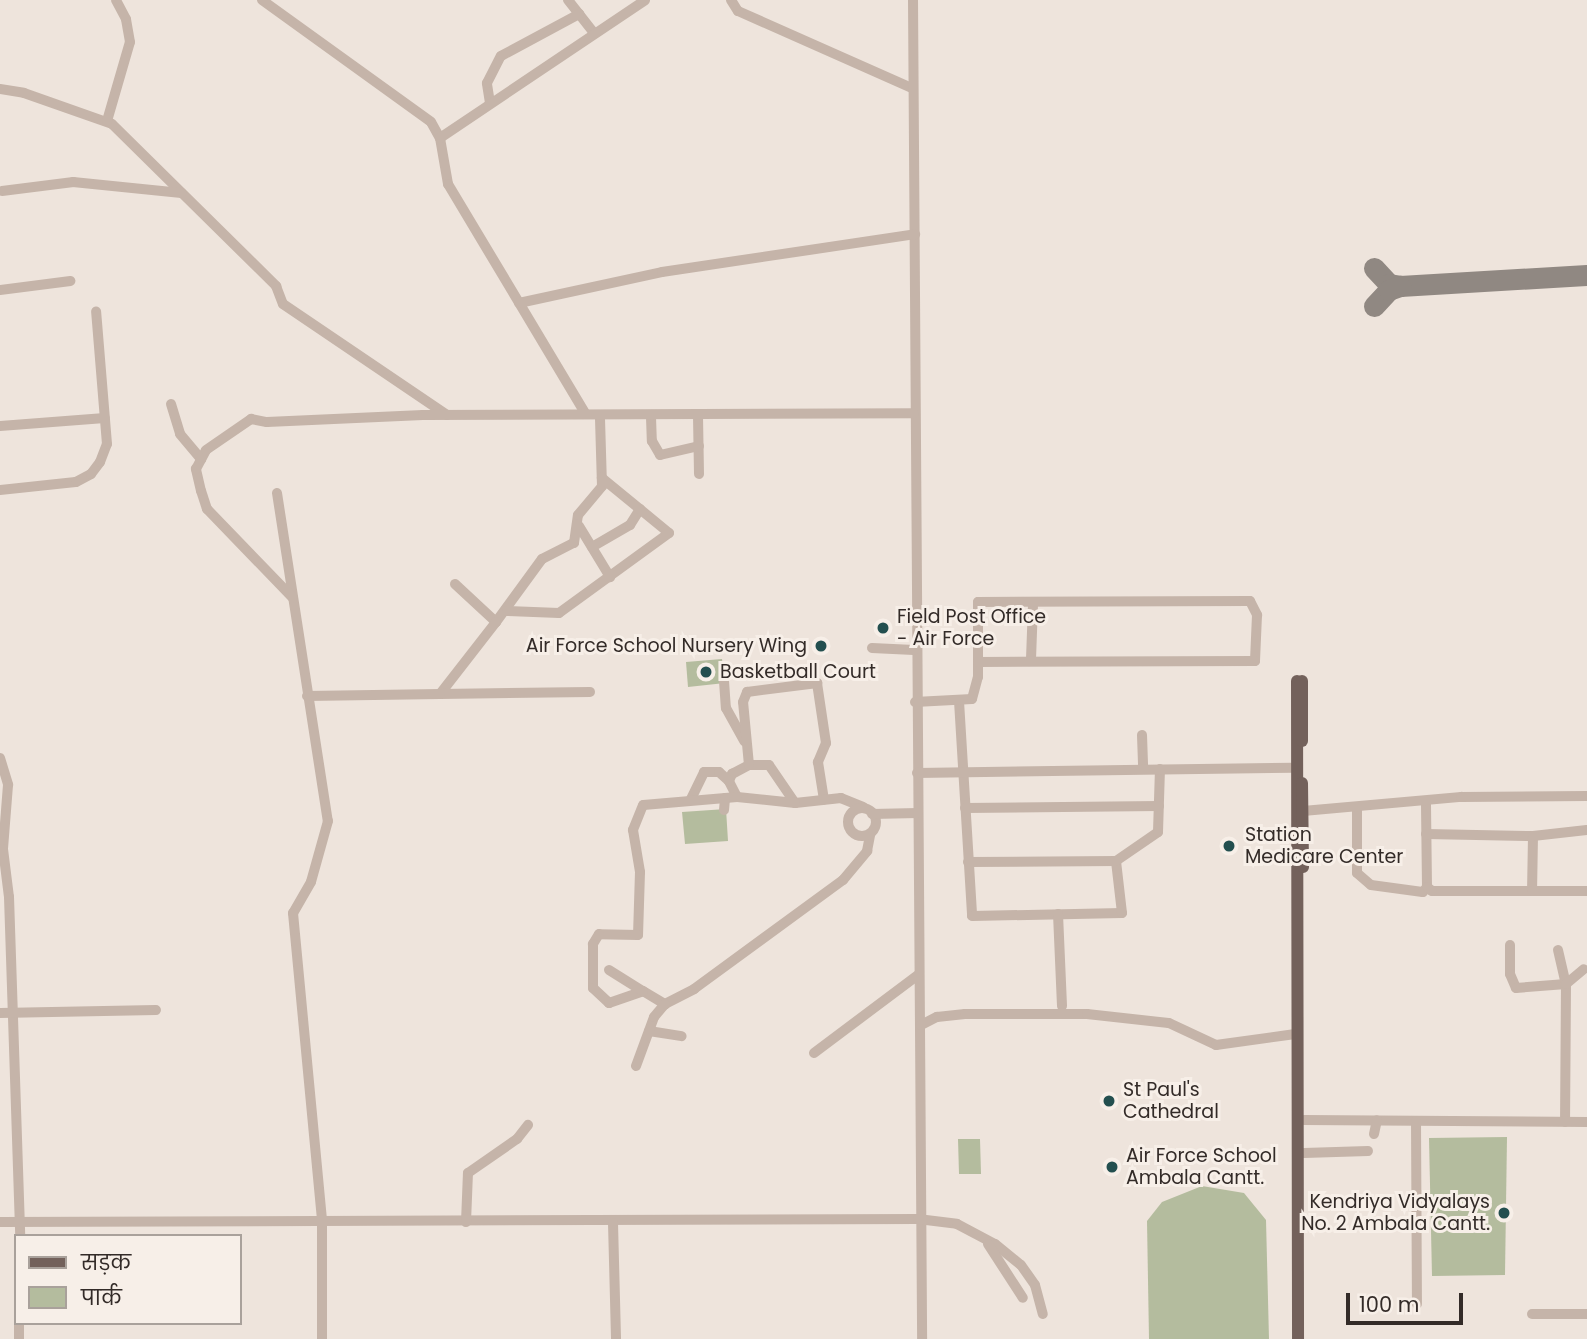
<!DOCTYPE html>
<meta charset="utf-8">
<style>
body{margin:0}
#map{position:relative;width:1587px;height:1339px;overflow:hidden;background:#eee4dc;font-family:Poppins,"Noto Sans Devanagari",sans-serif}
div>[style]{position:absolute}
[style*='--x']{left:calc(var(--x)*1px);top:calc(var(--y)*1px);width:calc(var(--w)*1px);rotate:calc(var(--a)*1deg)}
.green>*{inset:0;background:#b4bc9e}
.taxiway>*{height:21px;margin:-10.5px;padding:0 10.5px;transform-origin:10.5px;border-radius:10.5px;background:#908882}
.minor>*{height:10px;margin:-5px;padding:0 5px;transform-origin:5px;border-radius:5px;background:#c5b4a9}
.minor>.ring{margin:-5px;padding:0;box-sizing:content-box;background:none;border:10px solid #c5b4a9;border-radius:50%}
.major>*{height:12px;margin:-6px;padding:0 6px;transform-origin:6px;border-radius:6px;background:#73615b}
.dots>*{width:19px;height:19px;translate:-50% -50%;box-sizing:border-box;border:4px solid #f7efe8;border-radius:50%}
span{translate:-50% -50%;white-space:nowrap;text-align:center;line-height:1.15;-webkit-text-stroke:6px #f7efe8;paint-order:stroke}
.poi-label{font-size:19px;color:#332b28}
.left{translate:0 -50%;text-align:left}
.right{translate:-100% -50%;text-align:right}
.legend{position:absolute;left:14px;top:1234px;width:228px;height:91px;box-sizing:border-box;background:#f7efe8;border:2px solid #a9a19b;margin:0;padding:9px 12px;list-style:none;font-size:21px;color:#332b28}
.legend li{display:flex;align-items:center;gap:14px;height:35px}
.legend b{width:35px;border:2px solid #a9a19b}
.scale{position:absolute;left:1346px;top:1293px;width:117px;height:32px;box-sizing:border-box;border:4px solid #332b28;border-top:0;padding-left:9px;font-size:21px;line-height:24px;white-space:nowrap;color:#332b28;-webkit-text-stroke:5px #f7efe8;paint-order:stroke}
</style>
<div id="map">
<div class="green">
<div style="clip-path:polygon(722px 659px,725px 683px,688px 687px,686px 662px)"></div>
<div style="clip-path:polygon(726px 809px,728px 841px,685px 844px,682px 812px)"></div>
<div style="clip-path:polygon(1507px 1137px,1505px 1275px,1432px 1276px,1429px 1138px)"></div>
<div style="clip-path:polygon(958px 1139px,980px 1139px,981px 1174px,959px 1174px)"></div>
<div style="clip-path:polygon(1202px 1186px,1244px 1193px,1266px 1220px,1269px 1339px,1149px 1339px,1147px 1221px,1162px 1202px)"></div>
</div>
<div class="taxiway">
<div style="--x:1374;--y:268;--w:22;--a:47"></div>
<div style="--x:1389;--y:284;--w:11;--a:10"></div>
<div style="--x:1400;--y:286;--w:187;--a:-3.4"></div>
<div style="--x:1374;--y:306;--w:22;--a:-47"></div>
<div style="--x:1389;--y:290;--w:12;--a:-20"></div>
</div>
<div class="minor">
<div style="--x:262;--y:0;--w:208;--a:35.8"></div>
<div style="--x:431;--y:122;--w:18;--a:61"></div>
<div style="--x:440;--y:138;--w:47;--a:80.1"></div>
<div style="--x:448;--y:184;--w:267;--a:59.1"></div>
<div style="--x:568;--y:0;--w:42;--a:51.8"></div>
<div style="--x:731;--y:0;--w:13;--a:58"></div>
<div style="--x:738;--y:11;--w:190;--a:23.9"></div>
<div style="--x:913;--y:0;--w:1339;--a:89.61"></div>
<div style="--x:0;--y:89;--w:24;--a:9"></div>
<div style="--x:24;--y:93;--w:93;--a:19.4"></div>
<div style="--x:112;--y:124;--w:231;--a:44.6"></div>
<div style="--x:276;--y:286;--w:19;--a:69"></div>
<div style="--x:283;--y:304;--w:198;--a:34.1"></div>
<div style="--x:490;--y:103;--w:20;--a:-99"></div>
<div style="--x:487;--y:83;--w:30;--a:-63"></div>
<div style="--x:501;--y:56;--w:89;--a:-28.3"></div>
<div style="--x:107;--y:121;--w:82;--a:-73.8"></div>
<div style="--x:130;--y:42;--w:23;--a:-100"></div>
<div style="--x:126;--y:19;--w:21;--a:-118"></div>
<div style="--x:440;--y:138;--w:247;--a:-33.9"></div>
<div style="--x:2;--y:191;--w:72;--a:-7.2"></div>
<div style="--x:73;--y:182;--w:109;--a:5.8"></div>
<div style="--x:0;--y:290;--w:71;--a:-7.3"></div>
<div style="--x:519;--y:303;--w:146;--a:-12.2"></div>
<div style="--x:662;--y:272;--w:256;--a:-8.5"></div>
<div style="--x:171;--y:404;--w:31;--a:73"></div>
<div style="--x:180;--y:434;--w:33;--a:50"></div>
<div style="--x:698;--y:416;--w:58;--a:89"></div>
<div style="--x:651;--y:417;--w:24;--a:88"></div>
<div style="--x:652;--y:441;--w:16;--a:60"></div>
<div style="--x:660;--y:455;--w:40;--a:-13"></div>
<div style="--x:0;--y:426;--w:105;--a:-4.4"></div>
<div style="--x:0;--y:490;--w:76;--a:-6"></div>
<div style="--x:76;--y:482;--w:17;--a:-28"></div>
<div style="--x:91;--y:474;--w:15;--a:-53"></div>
<div style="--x:100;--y:462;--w:19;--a:-69"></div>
<div style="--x:107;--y:444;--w:133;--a:-94.7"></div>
<div style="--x:277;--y:493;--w:332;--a:81.2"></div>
<div style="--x:328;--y:821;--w:63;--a:105.6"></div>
<div style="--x:311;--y:882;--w:36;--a:120"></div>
<div style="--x:293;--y:913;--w:310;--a:84.6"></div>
<div style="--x:322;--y:1222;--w:117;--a:90"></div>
<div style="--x:579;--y:526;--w:60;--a:58.7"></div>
<div style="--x:592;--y:547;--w:44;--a:-30.1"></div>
<div style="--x:630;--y:525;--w:19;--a:-58"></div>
<div style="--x:455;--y:584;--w:56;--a:42.8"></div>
<div style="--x:496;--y:622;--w:78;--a:-53.9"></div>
<div style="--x:542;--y:559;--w:36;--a:-27"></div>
<div style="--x:574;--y:543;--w:28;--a:-82"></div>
<div style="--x:578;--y:515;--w:38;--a:-50"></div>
<div style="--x:602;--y:486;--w:69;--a:-91.7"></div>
<div style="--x:293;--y:598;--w:124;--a:-134"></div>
<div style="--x:207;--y:509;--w:19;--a:-108"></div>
<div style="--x:201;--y:491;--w:23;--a:-103"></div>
<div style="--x:196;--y:469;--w:21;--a:-62"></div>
<div style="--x:206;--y:450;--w:55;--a:-34.6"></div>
<div style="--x:251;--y:419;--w:16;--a:11"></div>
<div style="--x:267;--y:422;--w:156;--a:-2.6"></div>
<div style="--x:423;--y:415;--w:491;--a:-0.2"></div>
<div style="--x:507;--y:611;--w:52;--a:2.2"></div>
<div style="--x:559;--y:613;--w:136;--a:-36"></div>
<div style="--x:669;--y:533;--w:87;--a:-140.6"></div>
<div style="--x:496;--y:622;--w:91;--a:127.9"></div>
<div style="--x:440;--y:694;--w:150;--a:-0.8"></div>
<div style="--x:872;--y:648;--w:42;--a:2.7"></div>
<div style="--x:1031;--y:659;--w:55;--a:-87.9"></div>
<div style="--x:724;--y:681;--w:27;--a:86"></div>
<div style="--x:726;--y:708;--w:38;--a:61"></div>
<div style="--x:307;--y:696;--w:133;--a:-0.9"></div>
<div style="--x:959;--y:701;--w:215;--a:86.5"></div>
<div style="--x:972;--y:916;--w:150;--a:-1.1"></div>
<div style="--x:1122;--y:913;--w:52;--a:-96.6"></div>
<div style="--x:1116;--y:861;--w:51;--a:-34.6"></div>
<div style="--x:1158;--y:832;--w:63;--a:-88.2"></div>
<div style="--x:915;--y:702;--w:57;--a:-3"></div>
<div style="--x:972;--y:699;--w:23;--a:-75"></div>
<div style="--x:978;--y:677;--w:75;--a:-90"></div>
<div style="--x:978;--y:602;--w:272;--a:-0.2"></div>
<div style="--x:1250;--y:601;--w:16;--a:63"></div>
<div style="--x:1257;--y:615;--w:46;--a:92.5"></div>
<div style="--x:1255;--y:661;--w:277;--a:179.8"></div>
<div style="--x:1142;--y:735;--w:34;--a:88"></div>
<div style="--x:0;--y:758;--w:28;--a:73"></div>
<div style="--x:8;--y:785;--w:64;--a:94.5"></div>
<div style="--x:3;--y:849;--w:48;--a:82.9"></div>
<div style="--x:9;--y:897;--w:339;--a:88.1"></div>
<div style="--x:917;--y:773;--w:377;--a:-0.8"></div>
<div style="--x:737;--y:797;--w:18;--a:-117"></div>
<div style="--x:729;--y:781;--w:8;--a:-67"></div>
<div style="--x:732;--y:774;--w:19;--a:-28"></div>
<div style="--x:691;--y:799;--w:30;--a:-64"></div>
<div style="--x:704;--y:772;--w:15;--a:0"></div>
<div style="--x:719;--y:772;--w:13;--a:42"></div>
<div style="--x:795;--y:803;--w:46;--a:-124.4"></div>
<div style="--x:769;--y:765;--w:20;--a:180"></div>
<div style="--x:749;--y:765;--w:63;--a:-95.4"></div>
<div style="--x:743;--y:702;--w:11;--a:-68"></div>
<div style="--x:747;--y:692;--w:71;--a:-7.3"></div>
<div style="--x:817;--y:683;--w:61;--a:81.5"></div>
<div style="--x:826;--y:743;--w:21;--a:113"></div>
<div style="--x:818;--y:762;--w:38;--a:81"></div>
<div style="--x:863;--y:807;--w:24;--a:-158"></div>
<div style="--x:841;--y:798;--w:46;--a:173.8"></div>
<div style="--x:795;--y:803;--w:58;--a:-174.1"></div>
<div style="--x:737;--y:797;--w:94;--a:175.1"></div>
<div style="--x:643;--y:805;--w:27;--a:112"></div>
<div style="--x:633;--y:830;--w:43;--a:80.5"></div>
<div style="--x:640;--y:872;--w:63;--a:91.8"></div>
<div style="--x:638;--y:935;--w:39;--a:-179"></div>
<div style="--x:599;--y:934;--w:12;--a:121"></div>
<div style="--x:593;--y:944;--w:44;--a:90"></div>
<div style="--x:593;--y:988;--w:22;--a:43"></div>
<div style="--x:609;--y:1003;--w:36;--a:-19"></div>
<div style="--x:643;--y:991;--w:26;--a:31"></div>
<div style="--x:665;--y:1004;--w:33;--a:-27"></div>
<div style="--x:694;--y:989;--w:185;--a:-36.2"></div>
<div style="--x:843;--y:880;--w:38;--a:-50"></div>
<div style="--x:867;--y:851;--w:16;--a:-79"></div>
<div class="ring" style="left:848px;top:808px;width:18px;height:18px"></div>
<div style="--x:965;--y:808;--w:194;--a:-0.6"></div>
<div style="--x:1357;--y:808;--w:65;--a:90"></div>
<div style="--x:1357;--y:873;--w:18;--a:41"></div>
<div style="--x:1371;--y:885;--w:52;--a:7.7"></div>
<div style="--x:1423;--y:892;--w:6;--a:-51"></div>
<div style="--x:1427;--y:887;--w:86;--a:-90.7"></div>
<div style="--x:724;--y:810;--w:12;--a:-85"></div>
<div style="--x:1303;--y:811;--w:159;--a:-5.1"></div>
<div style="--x:1461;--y:797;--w:126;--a:-0.5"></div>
<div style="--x:872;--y:814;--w:46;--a:-1.2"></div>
<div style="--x:1426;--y:834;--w:107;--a:1.1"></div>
<div style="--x:1533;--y:836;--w:55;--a:91"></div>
<div style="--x:1532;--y:891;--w:100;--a:180"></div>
<div style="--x:1432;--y:891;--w:6;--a:-141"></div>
<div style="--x:1533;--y:836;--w:54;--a:-6.3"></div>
<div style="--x:968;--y:862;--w:148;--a:-0.4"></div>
<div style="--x:1532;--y:891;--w:55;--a:0"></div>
<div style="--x:1058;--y:914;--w:92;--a:87.5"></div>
<div style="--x:1510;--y:945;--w:29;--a:90"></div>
<div style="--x:1510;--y:974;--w:15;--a:67"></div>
<div style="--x:1516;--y:988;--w:50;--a:-4.6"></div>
<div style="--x:1566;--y:984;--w:138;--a:90.4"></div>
<div style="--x:1558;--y:950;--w:35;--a:77"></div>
<div style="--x:609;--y:970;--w:40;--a:32"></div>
<div style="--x:1566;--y:984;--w:23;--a:-40"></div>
<div style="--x:0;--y:1013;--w:156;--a:-1.1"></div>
<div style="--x:921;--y:1025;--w:18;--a:-27"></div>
<div style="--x:937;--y:1017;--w:28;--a:-6"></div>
<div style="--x:965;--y:1014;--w:122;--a:0"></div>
<div style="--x:1087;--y:1014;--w:82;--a:6.3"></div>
<div style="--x:1169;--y:1023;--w:52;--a:25.1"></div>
<div style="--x:1216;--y:1045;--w:80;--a:-7.9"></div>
<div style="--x:649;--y:1031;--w:33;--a:9"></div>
<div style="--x:814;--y:1053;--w:130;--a:-36.9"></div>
<div style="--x:636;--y:1066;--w:52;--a:-69.8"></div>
<div style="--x:654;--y:1017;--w:17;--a:-50"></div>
<div style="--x:1304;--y:1120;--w:283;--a:0.4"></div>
<div style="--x:1416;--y:1121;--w:183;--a:89.7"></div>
<div style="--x:1374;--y:1134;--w:14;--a:-78"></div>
<div style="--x:1304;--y:1153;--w:64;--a:-1.8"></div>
<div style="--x:0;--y:1222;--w:918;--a:-0.19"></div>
<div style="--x:918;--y:1219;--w:39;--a:7"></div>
<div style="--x:957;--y:1224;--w:43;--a:27.8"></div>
<div style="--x:995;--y:1244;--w:33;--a:39"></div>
<div style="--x:1021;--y:1265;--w:24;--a:55"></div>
<div style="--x:1035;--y:1285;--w:30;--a:75"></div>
<div style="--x:466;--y:1222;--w:49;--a:-87.7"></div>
<div style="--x:468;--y:1173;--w:60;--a:-34.8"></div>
<div style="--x:517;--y:1139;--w:18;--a:-52"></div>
<div style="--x:613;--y:1223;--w:116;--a:88.5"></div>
<div style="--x:988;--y:1244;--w:64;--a:57.1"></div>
<div style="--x:1532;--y:1314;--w:55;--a:0"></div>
<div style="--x:19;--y:1339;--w:16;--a:-90"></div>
</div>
<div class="major">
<div style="--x:1297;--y:681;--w:658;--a:89.91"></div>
<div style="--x:1302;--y:681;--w:60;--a:90"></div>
<div style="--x:1302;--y:783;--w:84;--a:89.3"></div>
</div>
<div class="dots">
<div style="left:883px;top:628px;background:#234f4f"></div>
<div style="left:821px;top:646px;background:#234f4f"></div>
<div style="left:706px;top:672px;background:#234f4f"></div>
<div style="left:1229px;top:846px;background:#234f4f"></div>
<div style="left:1109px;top:1101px;background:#234f4f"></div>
<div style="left:1112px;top:1167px;background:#234f4f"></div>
<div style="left:1504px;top:1213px;background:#234f4f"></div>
</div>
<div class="poi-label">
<span class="left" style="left:897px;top:628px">Field Post Office<br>- Air Force</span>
<span class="right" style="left:807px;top:646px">Air Force School Nursery Wing</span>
<span class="left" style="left:720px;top:672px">Basketball Court</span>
<span class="left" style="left:1245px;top:846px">Station<br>Medicare Center</span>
<span class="left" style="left:1123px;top:1101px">St Paul's<br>Cathedral</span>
<span class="left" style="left:1126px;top:1167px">Air Force School<br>Ambala Cantt.</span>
<span class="right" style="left:1490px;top:1213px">Kendriya Vidyalays<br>No. 2 Ambala Cantt.</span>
</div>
<ul class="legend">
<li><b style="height:9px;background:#73615b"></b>सड़क</li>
<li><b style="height:19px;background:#b4bc9e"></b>पार्क</li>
</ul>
<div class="scale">100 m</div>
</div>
